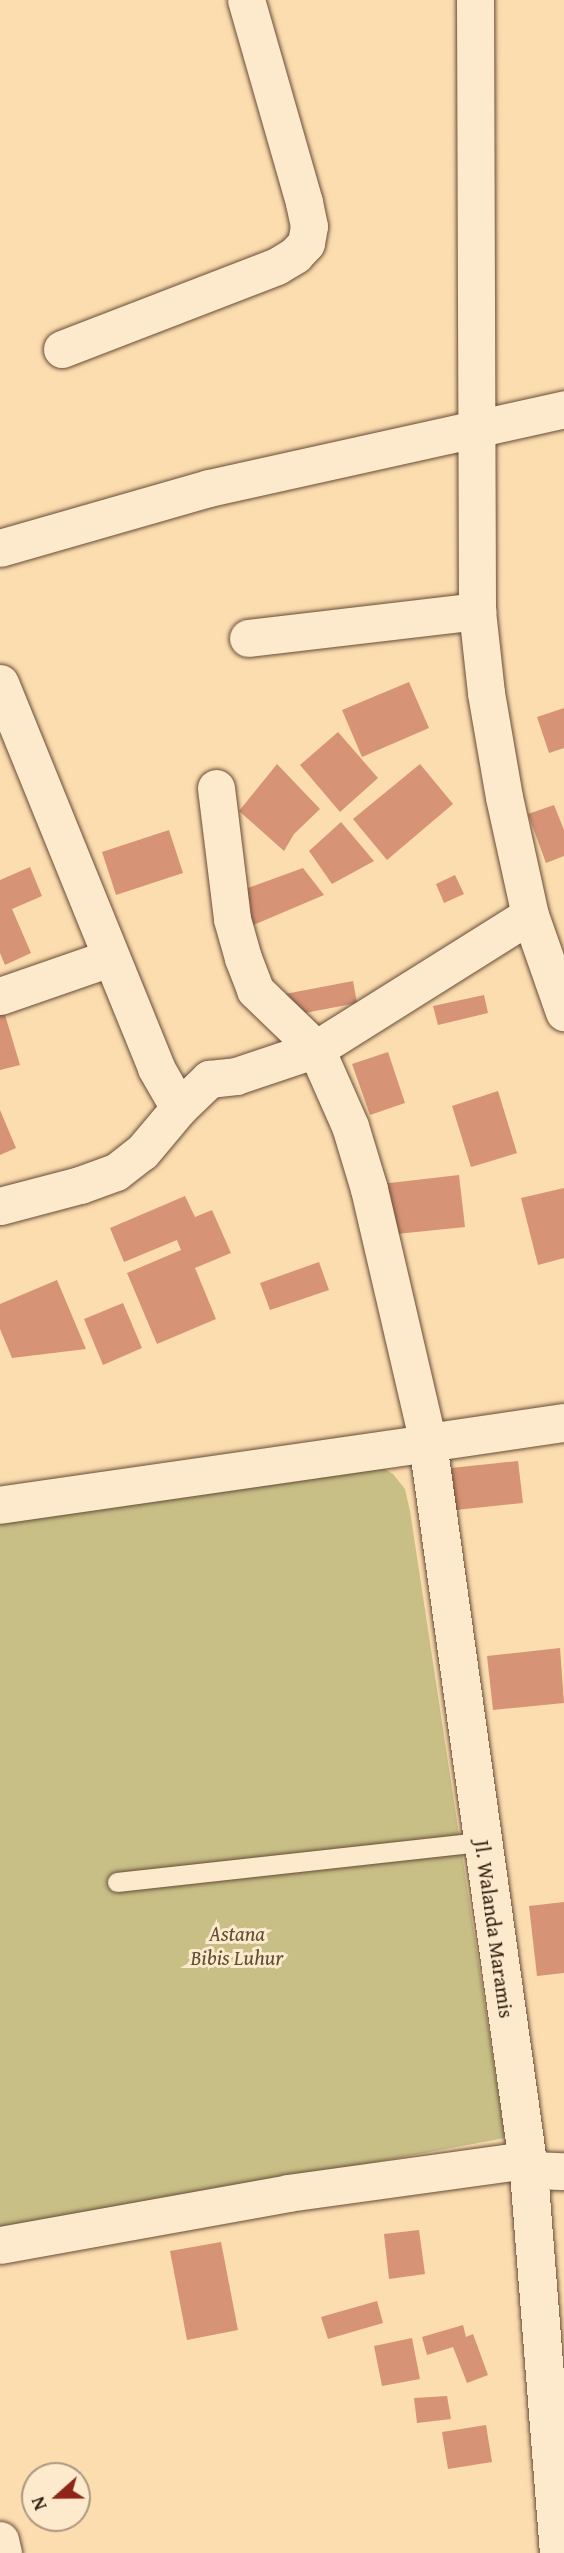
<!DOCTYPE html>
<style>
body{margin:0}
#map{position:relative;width:564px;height:2553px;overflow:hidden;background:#fcddaf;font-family:"Gentium Book Plus",serif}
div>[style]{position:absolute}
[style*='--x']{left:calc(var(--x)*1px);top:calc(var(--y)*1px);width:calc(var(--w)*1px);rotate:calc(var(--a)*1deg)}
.green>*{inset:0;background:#c7bf86}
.building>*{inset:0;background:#d79375}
.roads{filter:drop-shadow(0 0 2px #674d38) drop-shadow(0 0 2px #674d38)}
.lane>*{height:19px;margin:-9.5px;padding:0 9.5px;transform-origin:9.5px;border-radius:9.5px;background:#fde9cb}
.street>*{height:37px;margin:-18.5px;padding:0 18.5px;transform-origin:18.5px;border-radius:18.5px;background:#fde9cb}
.secondary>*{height:38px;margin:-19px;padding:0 19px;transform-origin:19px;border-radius:19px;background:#fde9cb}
span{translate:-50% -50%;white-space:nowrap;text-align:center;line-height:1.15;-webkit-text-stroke:6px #fde9cb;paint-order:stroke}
.street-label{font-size:21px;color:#351d10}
.park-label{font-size:21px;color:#614e33;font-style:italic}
.north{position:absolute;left:21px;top:2462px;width:70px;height:70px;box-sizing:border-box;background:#fde9cb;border:2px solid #ad9780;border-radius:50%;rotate:249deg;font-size:19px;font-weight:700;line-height:28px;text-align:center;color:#351d10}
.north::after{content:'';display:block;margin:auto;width:24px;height:32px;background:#8f2418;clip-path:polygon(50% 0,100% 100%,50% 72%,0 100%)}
</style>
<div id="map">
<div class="green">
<div style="clip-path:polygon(363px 1467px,381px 1467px,393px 1474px,405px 1489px,410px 1511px,505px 2138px,0 2232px,0 1523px)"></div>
</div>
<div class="building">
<div style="clip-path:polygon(409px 682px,429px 728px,362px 757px,342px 710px)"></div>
<div style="clip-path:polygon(564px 708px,564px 748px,549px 753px,537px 717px)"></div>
<div style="clip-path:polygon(338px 732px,378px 778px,340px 812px,300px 765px)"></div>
<div style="clip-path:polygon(277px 764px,320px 809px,294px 834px,284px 851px,239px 811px)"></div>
<div style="clip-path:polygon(420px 764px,453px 804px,387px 860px,353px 819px)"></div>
<div style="clip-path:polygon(554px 805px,564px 830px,564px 856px,546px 863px,528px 814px)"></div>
<div style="clip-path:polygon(341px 822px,374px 861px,332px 884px,309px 851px)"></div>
<div style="clip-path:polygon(169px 830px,183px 873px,116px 895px,102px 852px)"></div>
<div style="clip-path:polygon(30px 867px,42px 896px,12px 909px,31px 953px,5px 965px,0 953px,0 880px)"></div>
<div style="clip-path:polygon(303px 868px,324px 895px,249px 927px,237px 892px)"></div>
<div style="clip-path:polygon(455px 875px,464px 894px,444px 903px,436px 884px)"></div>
<div style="clip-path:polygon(353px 981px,357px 1003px,289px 1016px,285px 994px)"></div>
<div style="clip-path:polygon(484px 995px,488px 1013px,438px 1025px,433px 1006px)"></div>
<div style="clip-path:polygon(0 998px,20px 1065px,0 1070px)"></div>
<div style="clip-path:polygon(388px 1052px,405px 1103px,370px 1115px,352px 1064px)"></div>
<div style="clip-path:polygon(498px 1091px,517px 1153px,471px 1167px,452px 1106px)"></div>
<div style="clip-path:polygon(0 1110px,16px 1148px,0 1155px)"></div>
<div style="clip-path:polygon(459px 1175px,465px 1227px,387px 1235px,381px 1184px)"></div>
<div style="clip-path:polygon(564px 1188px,564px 1258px,538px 1265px,521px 1198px)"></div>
<div style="clip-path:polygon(185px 1196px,195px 1217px,212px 1210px,231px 1253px,195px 1268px,216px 1319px,157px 1344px,127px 1273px,181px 1250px,177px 1240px,124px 1262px,110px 1228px)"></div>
<div style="clip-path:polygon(319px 1262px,329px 1290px,270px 1310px,260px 1283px)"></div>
<div style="clip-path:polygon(57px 1280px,86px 1349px,12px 1358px,0 1329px,0 1304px)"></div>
<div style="clip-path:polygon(123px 1303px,142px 1348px,103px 1365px,84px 1319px)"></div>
<div style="clip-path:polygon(518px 1461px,523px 1503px,456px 1510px,451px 1468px)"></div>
<div style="clip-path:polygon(560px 1648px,564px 1703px,493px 1710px,487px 1656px)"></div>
<div style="clip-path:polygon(564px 1902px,564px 1973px,537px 1976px,529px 1906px)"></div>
<div style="clip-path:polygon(419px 2230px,425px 2274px,389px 2279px,384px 2234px)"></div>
<div style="clip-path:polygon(221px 2242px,238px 2330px,187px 2340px,170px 2251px)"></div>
<div style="clip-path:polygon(377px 2301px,383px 2323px,328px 2339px,321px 2317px)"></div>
<div style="clip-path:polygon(463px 2325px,466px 2337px,473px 2334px,488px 2375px,467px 2383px,453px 2347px,427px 2355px,422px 2337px)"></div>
<div style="clip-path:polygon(412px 2338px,420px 2379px,382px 2386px,374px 2346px)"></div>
<div style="clip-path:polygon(447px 2396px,451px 2419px,417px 2423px,414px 2398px)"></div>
<div style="clip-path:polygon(486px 2425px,492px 2462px,448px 2469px,442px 2432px)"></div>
</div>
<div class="roads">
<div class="lane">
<div style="--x:117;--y:1882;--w:367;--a:-6.3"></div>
</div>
<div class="street">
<div style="--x:475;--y:0;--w:611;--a:89.81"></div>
<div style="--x:477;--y:611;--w:82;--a:83.7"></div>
<div style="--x:486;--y:693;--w:106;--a:80.2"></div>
<div style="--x:504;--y:797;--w:121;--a:77.6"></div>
<div style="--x:530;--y:915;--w:103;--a:70.7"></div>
<div style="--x:62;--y:349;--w:230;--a:-21.1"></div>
<div style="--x:277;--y:266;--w:21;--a:-31"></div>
<div style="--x:295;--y:255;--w:16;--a:-47"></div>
<div style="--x:306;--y:243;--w:17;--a:-80"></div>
<div style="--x:309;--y:226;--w:25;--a:-102"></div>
<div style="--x:304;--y:202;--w:210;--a:-106"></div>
<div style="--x:0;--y:548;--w:217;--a:-16"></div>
<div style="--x:209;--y:488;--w:364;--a:-12.5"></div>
<div style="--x:248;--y:638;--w:231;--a:-6.7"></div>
<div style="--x:0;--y:683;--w:415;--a:67.9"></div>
<div style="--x:156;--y:1068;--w:46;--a:60.1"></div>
<div style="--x:179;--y:1108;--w:42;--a:-44"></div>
<div style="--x:209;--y:1079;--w:27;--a:-6"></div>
<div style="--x:236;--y:1076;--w:84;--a:-18.6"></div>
<div style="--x:316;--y:1049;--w:84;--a:66.2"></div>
<div style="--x:350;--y:1126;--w:66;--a:73.2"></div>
<div style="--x:369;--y:1189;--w:261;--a:76.9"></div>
<div style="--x:428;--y:1443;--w:432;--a:171.8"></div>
<div style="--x:216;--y:788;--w:132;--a:83"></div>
<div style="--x:232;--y:919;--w:41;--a:74.2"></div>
<div style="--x:243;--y:958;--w:34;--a:69"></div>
<div style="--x:255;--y:990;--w:85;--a:44"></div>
<div style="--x:316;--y:1049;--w:252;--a:-32.1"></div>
<div style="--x:0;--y:996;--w:116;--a:-19.1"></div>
<div style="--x:0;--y:1206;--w:83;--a:-14.7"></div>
<div style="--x:80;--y:1185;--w:38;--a:-20"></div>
<div style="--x:116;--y:1172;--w:33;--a:-38"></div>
<div style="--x:142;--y:1152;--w:57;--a:-49.9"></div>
<div style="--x:529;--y:2170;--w:35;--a:2"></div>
<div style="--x:0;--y:2245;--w:293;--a:-10.2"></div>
<div style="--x:288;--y:2193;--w:241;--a:-7.9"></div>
<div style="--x:0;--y:2540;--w:13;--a:77"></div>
</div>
<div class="secondary">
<div style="--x:559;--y:2553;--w:384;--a:-94.5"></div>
<div style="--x:529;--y:2170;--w:734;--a:-97.91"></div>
<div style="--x:428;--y:1443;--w:137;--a:-8.4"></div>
</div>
</div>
<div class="street-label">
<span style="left:494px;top:1929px;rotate:82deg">Jl. Walanda Maramis</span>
</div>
<div class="park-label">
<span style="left:237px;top:1946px">Astana<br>Bibis Luhur</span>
</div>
<div class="north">N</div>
</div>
